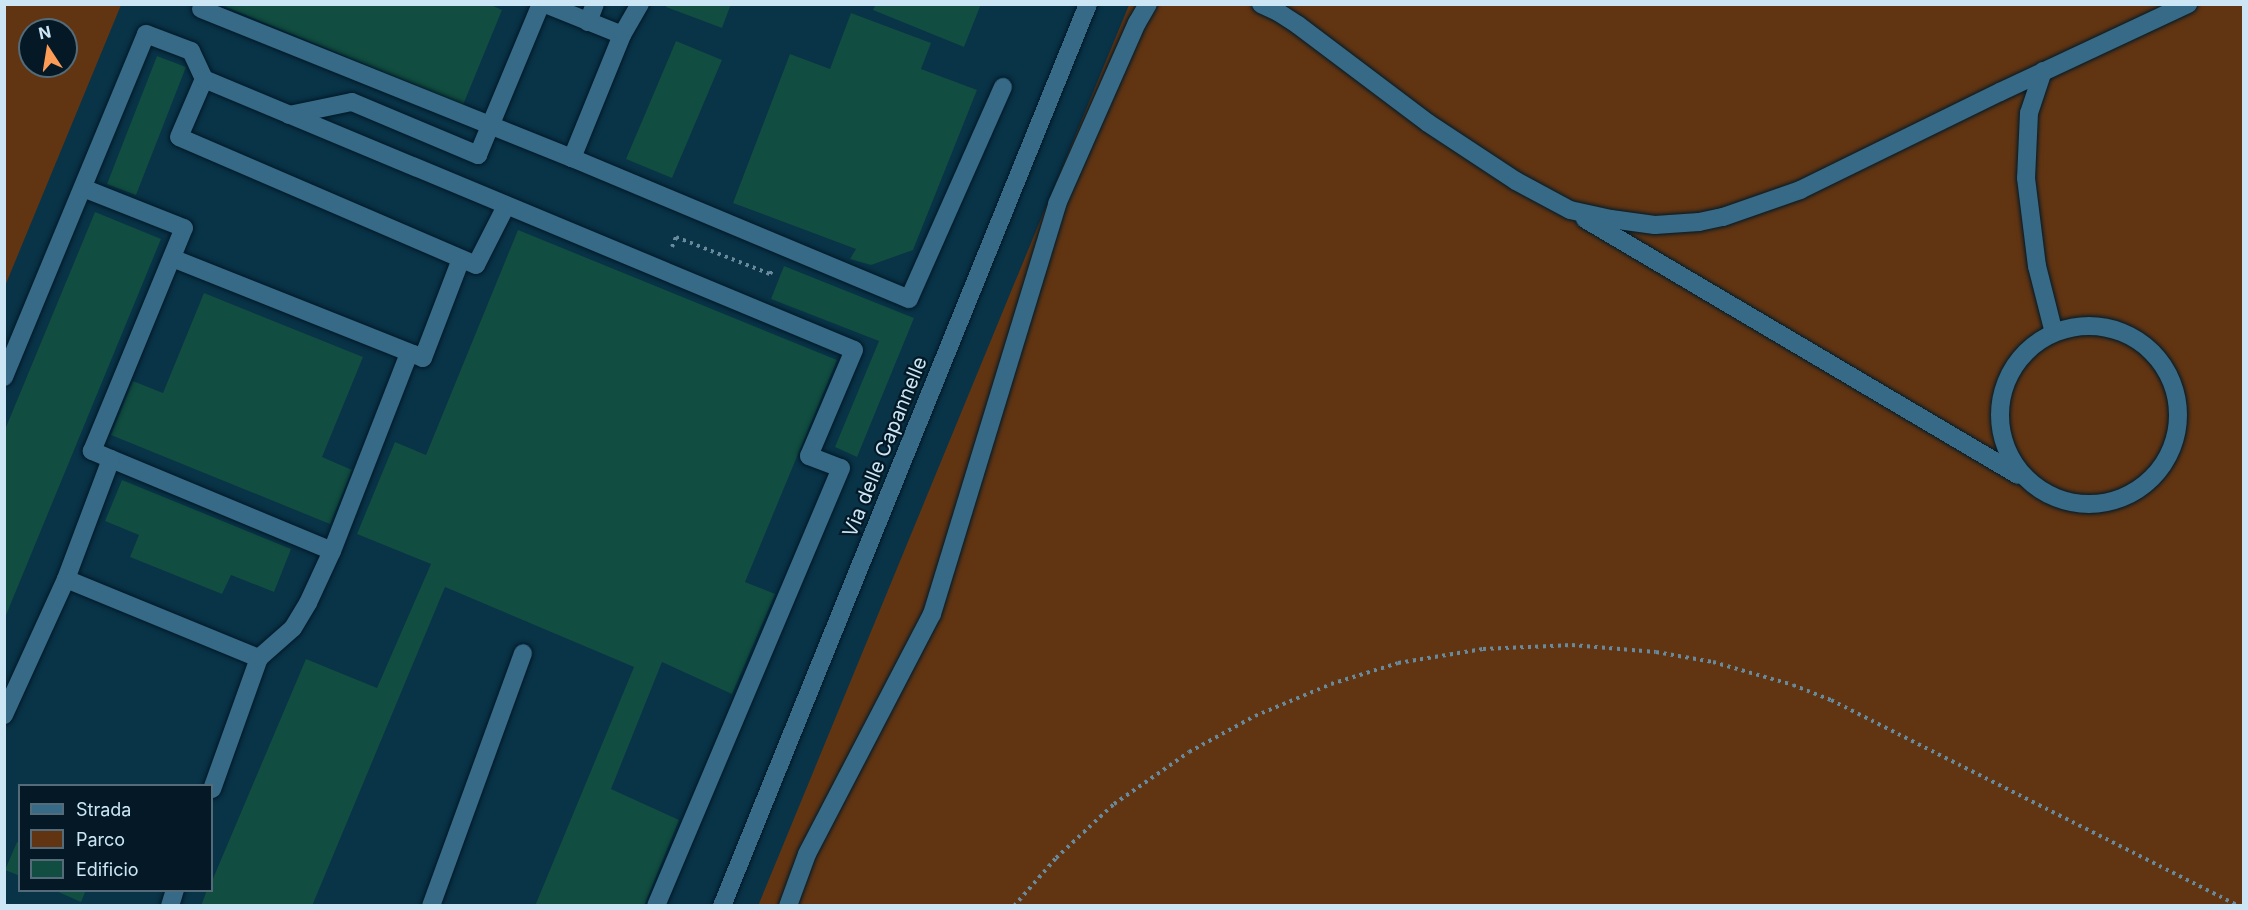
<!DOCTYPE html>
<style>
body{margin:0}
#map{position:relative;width:2248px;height:910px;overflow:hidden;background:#093347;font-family:Inter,sans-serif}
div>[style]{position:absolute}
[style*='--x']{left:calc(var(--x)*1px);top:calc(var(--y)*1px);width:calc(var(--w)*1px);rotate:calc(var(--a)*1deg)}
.green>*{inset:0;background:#623512}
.building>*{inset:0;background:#114d40}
.path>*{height:4px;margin-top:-2px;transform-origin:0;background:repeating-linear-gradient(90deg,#688a9c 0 3px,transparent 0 7.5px)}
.roads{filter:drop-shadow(0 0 2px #001927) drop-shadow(0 0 2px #001927)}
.lane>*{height:18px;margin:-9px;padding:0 9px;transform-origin:9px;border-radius:9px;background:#376a86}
.lane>.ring{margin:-9px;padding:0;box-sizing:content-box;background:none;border:18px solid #376a86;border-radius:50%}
.secondary>*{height:18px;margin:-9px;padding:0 9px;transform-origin:9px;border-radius:9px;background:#376a86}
span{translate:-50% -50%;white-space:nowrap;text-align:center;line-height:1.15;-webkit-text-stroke:4.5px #041925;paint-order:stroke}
.street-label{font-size:20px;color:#cce6f6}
.frame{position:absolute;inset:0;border:6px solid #cce6f6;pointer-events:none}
.legend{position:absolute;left:18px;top:784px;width:195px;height:108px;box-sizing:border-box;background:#041925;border:2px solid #546b79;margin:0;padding:8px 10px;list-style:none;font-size:18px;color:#cce6f6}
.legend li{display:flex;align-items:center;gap:12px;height:30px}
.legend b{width:30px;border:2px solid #546b79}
.north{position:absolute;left:18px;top:18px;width:60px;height:60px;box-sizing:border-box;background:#041925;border:2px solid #546b79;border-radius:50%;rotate:348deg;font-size:16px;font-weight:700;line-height:24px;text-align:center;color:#cce6f6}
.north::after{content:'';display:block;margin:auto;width:21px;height:27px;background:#fd9c56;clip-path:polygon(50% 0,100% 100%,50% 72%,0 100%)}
</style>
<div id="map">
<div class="green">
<div style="clip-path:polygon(evenodd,5px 4px,121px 5px,5px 286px,4px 5px,5px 4px,30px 30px,66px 30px,66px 66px,30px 66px,30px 30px)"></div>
<div style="clip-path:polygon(1129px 5px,2243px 5px,2243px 905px,758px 906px)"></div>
</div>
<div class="building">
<div style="clip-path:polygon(219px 4px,489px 4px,502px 10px,463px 105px)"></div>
<div style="clip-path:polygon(667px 4px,731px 4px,722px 28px,666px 7px)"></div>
<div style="clip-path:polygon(876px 4px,981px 4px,964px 47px,873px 10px)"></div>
<div style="clip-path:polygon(851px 13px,931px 43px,921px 69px,977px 90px,913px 250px,871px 265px,850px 259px,856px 249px,733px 203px,790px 54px,830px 69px)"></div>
<div style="clip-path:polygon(676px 41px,722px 60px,672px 178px,626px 159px)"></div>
<div style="clip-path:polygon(157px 56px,186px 67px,136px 195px,107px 184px)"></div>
<div style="clip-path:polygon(95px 212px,161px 239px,4px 620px,4px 432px)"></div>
<div style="clip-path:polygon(518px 230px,837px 360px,745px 582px,775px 594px,732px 694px,662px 662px,611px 789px,679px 820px,644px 906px,535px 906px,634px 667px,445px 587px,312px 906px,201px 906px,207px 890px,212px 890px,212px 881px,306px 659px,377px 688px,431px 564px,357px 534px,395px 442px,426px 455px)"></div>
<div style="clip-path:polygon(784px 266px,914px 318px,857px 457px,835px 447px,879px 341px,771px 299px)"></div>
<div style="clip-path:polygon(204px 293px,363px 357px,322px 457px,352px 470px,330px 524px,111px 435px,133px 381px,163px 393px)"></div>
<div style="clip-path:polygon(122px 480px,291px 549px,274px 592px,231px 575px,222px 594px,130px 557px,139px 535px,105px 521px)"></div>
<div style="clip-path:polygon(17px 842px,20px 843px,20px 876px,5px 870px)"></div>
<div style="clip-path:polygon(54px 890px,86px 890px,81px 902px)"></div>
</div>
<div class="path">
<div style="--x:672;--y:247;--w:11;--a:-68"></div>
<div style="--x:676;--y:237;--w:101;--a:21.5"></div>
<div style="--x:770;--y:274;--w:4;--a:-56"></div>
<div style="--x:1014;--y:906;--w:64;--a:-48.8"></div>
<div style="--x:1056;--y:858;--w:79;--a:-43"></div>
<div style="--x:1114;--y:804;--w:91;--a:-34.7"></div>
<div style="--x:1189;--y:752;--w:75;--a:-28.6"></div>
<div style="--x:1255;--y:716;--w:82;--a:-22.8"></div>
<div style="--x:1331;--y:684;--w:70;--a:-17.4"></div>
<div style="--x:1398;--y:663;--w:86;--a:-9.4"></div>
<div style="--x:1483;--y:649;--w:89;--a:-2.6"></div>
<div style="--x:1572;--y:645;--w:84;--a:4.8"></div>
<div style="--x:1656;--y:652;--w:58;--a:10"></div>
<div style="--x:1713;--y:662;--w:83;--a:16"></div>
<div style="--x:1793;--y:685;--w:41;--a:21.5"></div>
<div style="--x:1831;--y:700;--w:457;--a:26.8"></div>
</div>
<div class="roads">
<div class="lane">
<div style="--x:545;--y:4;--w:83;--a:21.9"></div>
<div style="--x:622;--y:35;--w:133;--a:112.1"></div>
<div style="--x:1261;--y:4;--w:19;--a:25"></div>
<div style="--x:1278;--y:12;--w:24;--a:33"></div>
<div style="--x:1298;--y:25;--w:163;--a:37"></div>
<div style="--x:1428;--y:123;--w:105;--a:33.4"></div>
<div style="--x:1516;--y:181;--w:61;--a:28.2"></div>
<div style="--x:1570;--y:210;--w:42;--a:12.4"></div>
<div style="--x:1611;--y:219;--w:44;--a:7.8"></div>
<div style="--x:1655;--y:225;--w:44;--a:-3.9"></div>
<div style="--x:1699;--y:222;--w:25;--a:-12"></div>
<div style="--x:1723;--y:217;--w:82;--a:-19.3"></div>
<div style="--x:1800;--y:190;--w:223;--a:-26.1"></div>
<div style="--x:2000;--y:92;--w:208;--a:-25.1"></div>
<div style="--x:201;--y:9;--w:400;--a:21.9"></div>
<div style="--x:572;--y:158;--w:365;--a:22.7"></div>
<div style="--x:909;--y:299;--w:232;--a:-66.1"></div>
<div style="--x:588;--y:22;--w:19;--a:-69"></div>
<div style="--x:622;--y:35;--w:36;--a:-60"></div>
<div style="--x:2043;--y:71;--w:44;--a:108.4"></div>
<div style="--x:2029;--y:113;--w:65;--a:92.6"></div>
<div style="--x:2026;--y:178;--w:89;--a:82.9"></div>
<div style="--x:2037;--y:266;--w:69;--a:75.8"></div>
<div style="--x:289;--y:115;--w:64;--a:-11.7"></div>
<div style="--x:352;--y:102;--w:137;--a:22.8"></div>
<div style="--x:478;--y:155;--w:164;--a:-67.4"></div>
<div style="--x:506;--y:206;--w:66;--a:117"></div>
<div style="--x:476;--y:265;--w:323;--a:-156.7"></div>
<div style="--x:179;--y:137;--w:63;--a:-66.7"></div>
<div style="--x:204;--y:79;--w:704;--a:22.63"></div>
<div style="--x:854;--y:350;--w:115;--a:113"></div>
<div style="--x:809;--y:456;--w:34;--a:21"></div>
<div style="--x:841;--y:468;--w:475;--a:112.9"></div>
<div style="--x:1585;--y:219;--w:503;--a:30.59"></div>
<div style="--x:172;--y:258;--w:270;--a:21.7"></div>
<div style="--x:423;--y:358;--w:106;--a:-69"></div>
<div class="ring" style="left:2000px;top:326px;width:160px;height:160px"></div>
<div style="--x:4;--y:377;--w:371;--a:-67.5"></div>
<div style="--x:146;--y:34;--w:48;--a:20.7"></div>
<div style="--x:191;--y:51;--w:31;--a:65"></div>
<div style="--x:111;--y:459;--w:239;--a:22.6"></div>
<div style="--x:66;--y:579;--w:209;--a:22.3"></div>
<div style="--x:259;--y:658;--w:139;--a:109.7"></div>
<div style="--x:259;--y:658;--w:45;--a:-41.4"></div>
<div style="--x:293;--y:628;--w:29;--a:-59"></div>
<div style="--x:308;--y:603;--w:57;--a:-65.2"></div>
<div style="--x:332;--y:551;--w:212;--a:-68.7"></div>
<div style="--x:4;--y:715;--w:149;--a:-65.5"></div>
<div style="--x:66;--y:579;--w:128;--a:-69.4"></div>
<div style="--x:111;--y:459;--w:21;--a:-157"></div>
<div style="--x:92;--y:451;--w:241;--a:-67.6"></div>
<div style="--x:184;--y:228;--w:109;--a:-158.4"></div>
<div style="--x:170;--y:906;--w:17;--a:-73"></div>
<div style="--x:431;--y:906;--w:269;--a:-70"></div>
<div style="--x:788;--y:906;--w:55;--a:-69.9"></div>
<div style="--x:807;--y:854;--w:271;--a:-62.5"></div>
<div style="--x:932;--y:614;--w:429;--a:-73"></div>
<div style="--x:1057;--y:204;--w:198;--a:-66.2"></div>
<div style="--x:1137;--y:23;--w:22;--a:-60"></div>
</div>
<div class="secondary">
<div style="--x:722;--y:906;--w:973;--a:-67.91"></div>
</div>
</div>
<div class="street-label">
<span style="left:885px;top:447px;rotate:-68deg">Via delle Capannelle</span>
</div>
<div class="frame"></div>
<ul class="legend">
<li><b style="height:8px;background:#376a86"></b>Strada</li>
<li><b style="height:16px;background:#623512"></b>Parco</li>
<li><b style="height:16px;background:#114d40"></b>Edificio</li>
</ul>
<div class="north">N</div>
</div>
